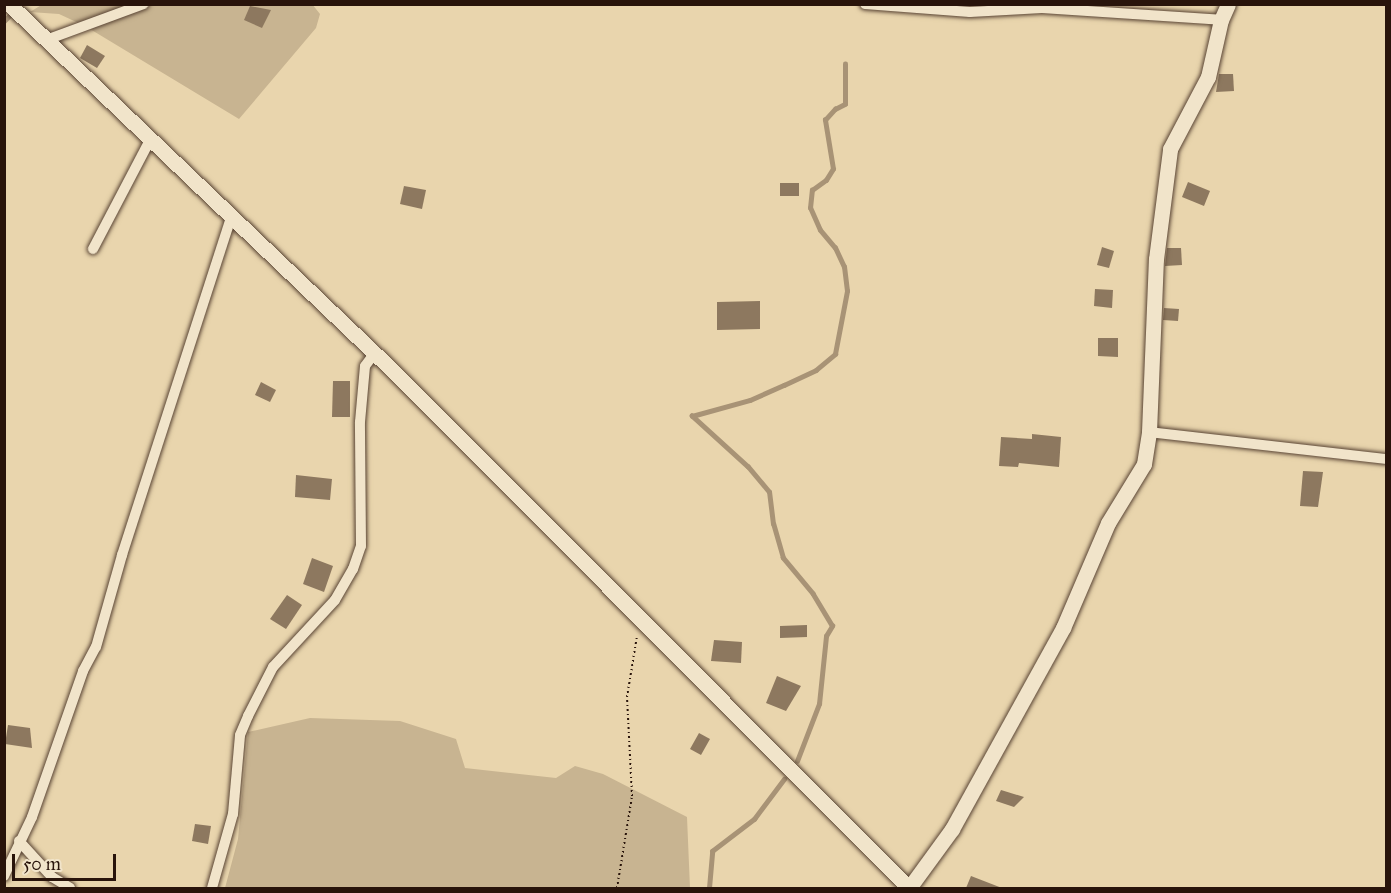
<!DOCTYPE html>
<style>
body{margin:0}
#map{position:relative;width:1391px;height:893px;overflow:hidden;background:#e9d5ad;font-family:"IM FELL Great Primer",serif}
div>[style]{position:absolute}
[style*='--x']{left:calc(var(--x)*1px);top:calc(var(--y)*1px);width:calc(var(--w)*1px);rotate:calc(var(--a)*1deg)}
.green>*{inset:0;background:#c8b491}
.stream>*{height:4.5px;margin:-2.25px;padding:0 2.25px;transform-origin:2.25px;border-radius:2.25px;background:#a89376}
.building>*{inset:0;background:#8d785f}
.path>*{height:2px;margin-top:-1px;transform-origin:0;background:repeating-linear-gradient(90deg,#29140b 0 1.5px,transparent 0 4.5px)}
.roads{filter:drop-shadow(0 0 2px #594434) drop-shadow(0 0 2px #594434)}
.street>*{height:10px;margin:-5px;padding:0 5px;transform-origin:5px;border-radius:5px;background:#f1e4ca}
.secondary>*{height:15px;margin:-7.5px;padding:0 7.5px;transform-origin:7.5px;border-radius:7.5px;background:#f1e4ca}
span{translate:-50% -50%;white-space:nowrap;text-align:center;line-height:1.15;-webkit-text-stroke:6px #f1e4ca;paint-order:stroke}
.frame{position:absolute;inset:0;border:6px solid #29140b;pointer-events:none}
.scale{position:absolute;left:12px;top:854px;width:104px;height:27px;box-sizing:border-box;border:3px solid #29140b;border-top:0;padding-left:8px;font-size:18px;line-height:21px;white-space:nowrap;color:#29140b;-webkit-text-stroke:4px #f1e4ca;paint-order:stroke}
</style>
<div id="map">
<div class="green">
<div style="clip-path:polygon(43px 4px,312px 4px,320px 14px,316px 28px,239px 119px,85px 26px,59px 14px,30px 12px)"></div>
<div style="clip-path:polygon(310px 718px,400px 721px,456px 739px,465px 768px,556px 778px,575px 766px,603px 774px,687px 817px,690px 888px,225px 888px,238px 839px,248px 732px)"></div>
</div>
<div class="stream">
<div style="--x:4;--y:21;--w:11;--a:-45"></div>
<div style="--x:797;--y:761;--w:61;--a:-68.9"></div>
<div style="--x:819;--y:704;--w:68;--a:-84.1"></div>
<div style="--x:826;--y:636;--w:12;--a:-59"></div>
<div style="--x:832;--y:626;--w:37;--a:-121"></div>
<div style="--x:813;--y:594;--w:47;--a:-129.8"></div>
<div style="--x:783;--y:558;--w:35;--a:-106"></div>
<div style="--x:773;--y:524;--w:32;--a:-97"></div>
<div style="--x:769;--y:492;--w:33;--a:-130"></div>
<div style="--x:748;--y:467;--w:76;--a:-137.7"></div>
<div style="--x:692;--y:416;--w:60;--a:-15.4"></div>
<div style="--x:750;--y:400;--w:37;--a:-24"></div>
<div style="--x:784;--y:385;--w:35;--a:-25"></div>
<div style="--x:816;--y:370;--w:25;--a:-40"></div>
<div style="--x:835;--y:354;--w:64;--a:-79.2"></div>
<div style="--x:847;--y:291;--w:24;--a:-97"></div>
<div style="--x:844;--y:267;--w:21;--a:-115"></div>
<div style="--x:835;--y:248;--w:23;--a:-130"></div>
<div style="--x:820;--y:230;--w:24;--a:-114"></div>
<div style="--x:810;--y:208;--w:18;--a:-84"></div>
<div style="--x:812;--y:190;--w:17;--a:-36"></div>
<div style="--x:826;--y:180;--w:13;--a:-58"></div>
<div style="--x:833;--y:169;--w:50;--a:-99.3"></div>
<div style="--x:825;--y:120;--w:15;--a:-48"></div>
<div style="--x:835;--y:109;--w:11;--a:-27"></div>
<div style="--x:845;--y:104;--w:40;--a:-90"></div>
<div style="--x:709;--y:888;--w:37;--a:-85"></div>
<div style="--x:712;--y:851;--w:53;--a:-37.3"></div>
<div style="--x:754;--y:819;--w:50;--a:-53.1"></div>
</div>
<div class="building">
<div style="clip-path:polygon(250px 6px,271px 10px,262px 28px,244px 20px)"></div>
<div style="clip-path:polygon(87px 45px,105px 56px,97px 68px,80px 58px)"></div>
<div style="clip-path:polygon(1219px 74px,1233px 74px,1234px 91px,1216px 92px)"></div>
<div style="clip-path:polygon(1188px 182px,1210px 191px,1204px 206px,1182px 197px)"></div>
<div style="clip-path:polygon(780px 183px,799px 183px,799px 196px,780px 196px)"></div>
<div style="clip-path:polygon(404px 186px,426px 190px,422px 209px,400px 204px)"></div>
<div style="clip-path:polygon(1102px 247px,1114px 251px,1109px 268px,1097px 265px)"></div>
<div style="clip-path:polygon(1167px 248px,1181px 248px,1182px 265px,1165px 266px)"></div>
<div style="clip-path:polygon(1095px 289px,1113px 290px,1112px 308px,1094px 306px)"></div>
<div style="clip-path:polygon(760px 301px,760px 329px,717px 330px,717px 302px)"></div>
<div style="clip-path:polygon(1164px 308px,1179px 309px,1178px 321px,1163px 320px)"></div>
<div style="clip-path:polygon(1098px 338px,1118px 338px,1118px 357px,1098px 356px)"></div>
<div style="clip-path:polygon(333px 381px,350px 381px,350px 417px,332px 417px)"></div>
<div style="clip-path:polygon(261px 382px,276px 390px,270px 402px,255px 395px)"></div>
<div style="clip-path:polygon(1032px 434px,1061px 437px,1059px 467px,1019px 463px,1018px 467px,999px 466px,1001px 437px,1032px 439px)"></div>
<div style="clip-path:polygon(1303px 471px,1323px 472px,1318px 507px,1300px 506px)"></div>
<div style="clip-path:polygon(296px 475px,332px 479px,330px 500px,295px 497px)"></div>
<div style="clip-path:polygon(312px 558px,333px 566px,324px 592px,303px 584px)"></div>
<div style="clip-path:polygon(287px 595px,302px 605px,286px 629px,270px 619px)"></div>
<div style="clip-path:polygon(807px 625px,807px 637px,780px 638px,780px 626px)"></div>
<div style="clip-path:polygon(714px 640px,742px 642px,741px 663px,711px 661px)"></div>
<div style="clip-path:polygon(777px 676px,801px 686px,786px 711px,766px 703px)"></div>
<div style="clip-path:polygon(8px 725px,30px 728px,32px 748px,5px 744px)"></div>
<div style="clip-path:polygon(699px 733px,710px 739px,701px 755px,690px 749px)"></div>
<div style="clip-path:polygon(1001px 790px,1024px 797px,1014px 807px,996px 801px)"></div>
<div style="clip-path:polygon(195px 824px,211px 826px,208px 844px,192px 841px)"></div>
<div style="clip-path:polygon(971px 876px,1002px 888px,966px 888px)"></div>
</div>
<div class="path">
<div style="--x:617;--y:888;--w:93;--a:-80.7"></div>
<div style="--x:632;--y:796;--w:99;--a:-92.9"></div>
<div style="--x:627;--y:697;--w:62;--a:-80.7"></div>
</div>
<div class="roads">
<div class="street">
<div style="--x:865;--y:4;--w:105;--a:4.4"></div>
<div style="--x:970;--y:12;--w:72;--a:-3.2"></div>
<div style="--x:1042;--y:8;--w:179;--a:3.8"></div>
<div style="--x:46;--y:40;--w:104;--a:-20.2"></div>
<div style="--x:93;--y:249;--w:123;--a:-62.4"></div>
<div style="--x:1149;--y:432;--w:239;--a:6.5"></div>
<div style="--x:19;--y:841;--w:49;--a:47.5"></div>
<div style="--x:52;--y:877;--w:21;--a:31"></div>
<div style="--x:4;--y:876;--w:65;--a:-64.6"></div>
<div style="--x:32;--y:817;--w:155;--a:-70.7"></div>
<div style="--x:83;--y:671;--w:27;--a:-62"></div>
<div style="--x:96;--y:647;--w:96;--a:-74.2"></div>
<div style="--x:122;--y:555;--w:355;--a:-72.1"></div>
<div style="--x:212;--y:888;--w:77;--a:-74.2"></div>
<div style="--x:233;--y:814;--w:79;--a:-84.9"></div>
<div style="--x:240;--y:735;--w:21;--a:-67"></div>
<div style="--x:248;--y:716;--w:55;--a:-63"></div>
<div style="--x:273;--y:667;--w:91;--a:-47.2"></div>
<div style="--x:335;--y:600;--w:36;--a:-60"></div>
<div style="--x:353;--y:569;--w:24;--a:-71"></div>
<div style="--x:361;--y:546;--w:124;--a:-90.5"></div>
<div style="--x:360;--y:422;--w:56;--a:-84.9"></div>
<div style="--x:365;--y:366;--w:15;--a:-53"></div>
</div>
<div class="secondary">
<div style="--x:9;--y:4;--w:524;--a:43.69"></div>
<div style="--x:388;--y:366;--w:738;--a:45.05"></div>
<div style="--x:909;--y:888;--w:73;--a:-53.9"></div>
<div style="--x:952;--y:829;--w:230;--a:-61.1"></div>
<div style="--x:1063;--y:628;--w:114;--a:-66.8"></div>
<div style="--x:1108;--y:523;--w:69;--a:-58.6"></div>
<div style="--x:1144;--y:464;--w:32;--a:-81"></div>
<div style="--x:1149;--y:432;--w:173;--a:-87.7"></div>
<div style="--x:1156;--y:259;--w:111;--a:-82.7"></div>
<div style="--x:1170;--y:149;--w:81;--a:-62.2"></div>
<div style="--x:1208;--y:77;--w:58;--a:-77.2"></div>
<div style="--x:1221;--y:20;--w:17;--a:-66"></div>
</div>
</div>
<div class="frame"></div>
<div class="scale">50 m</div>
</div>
